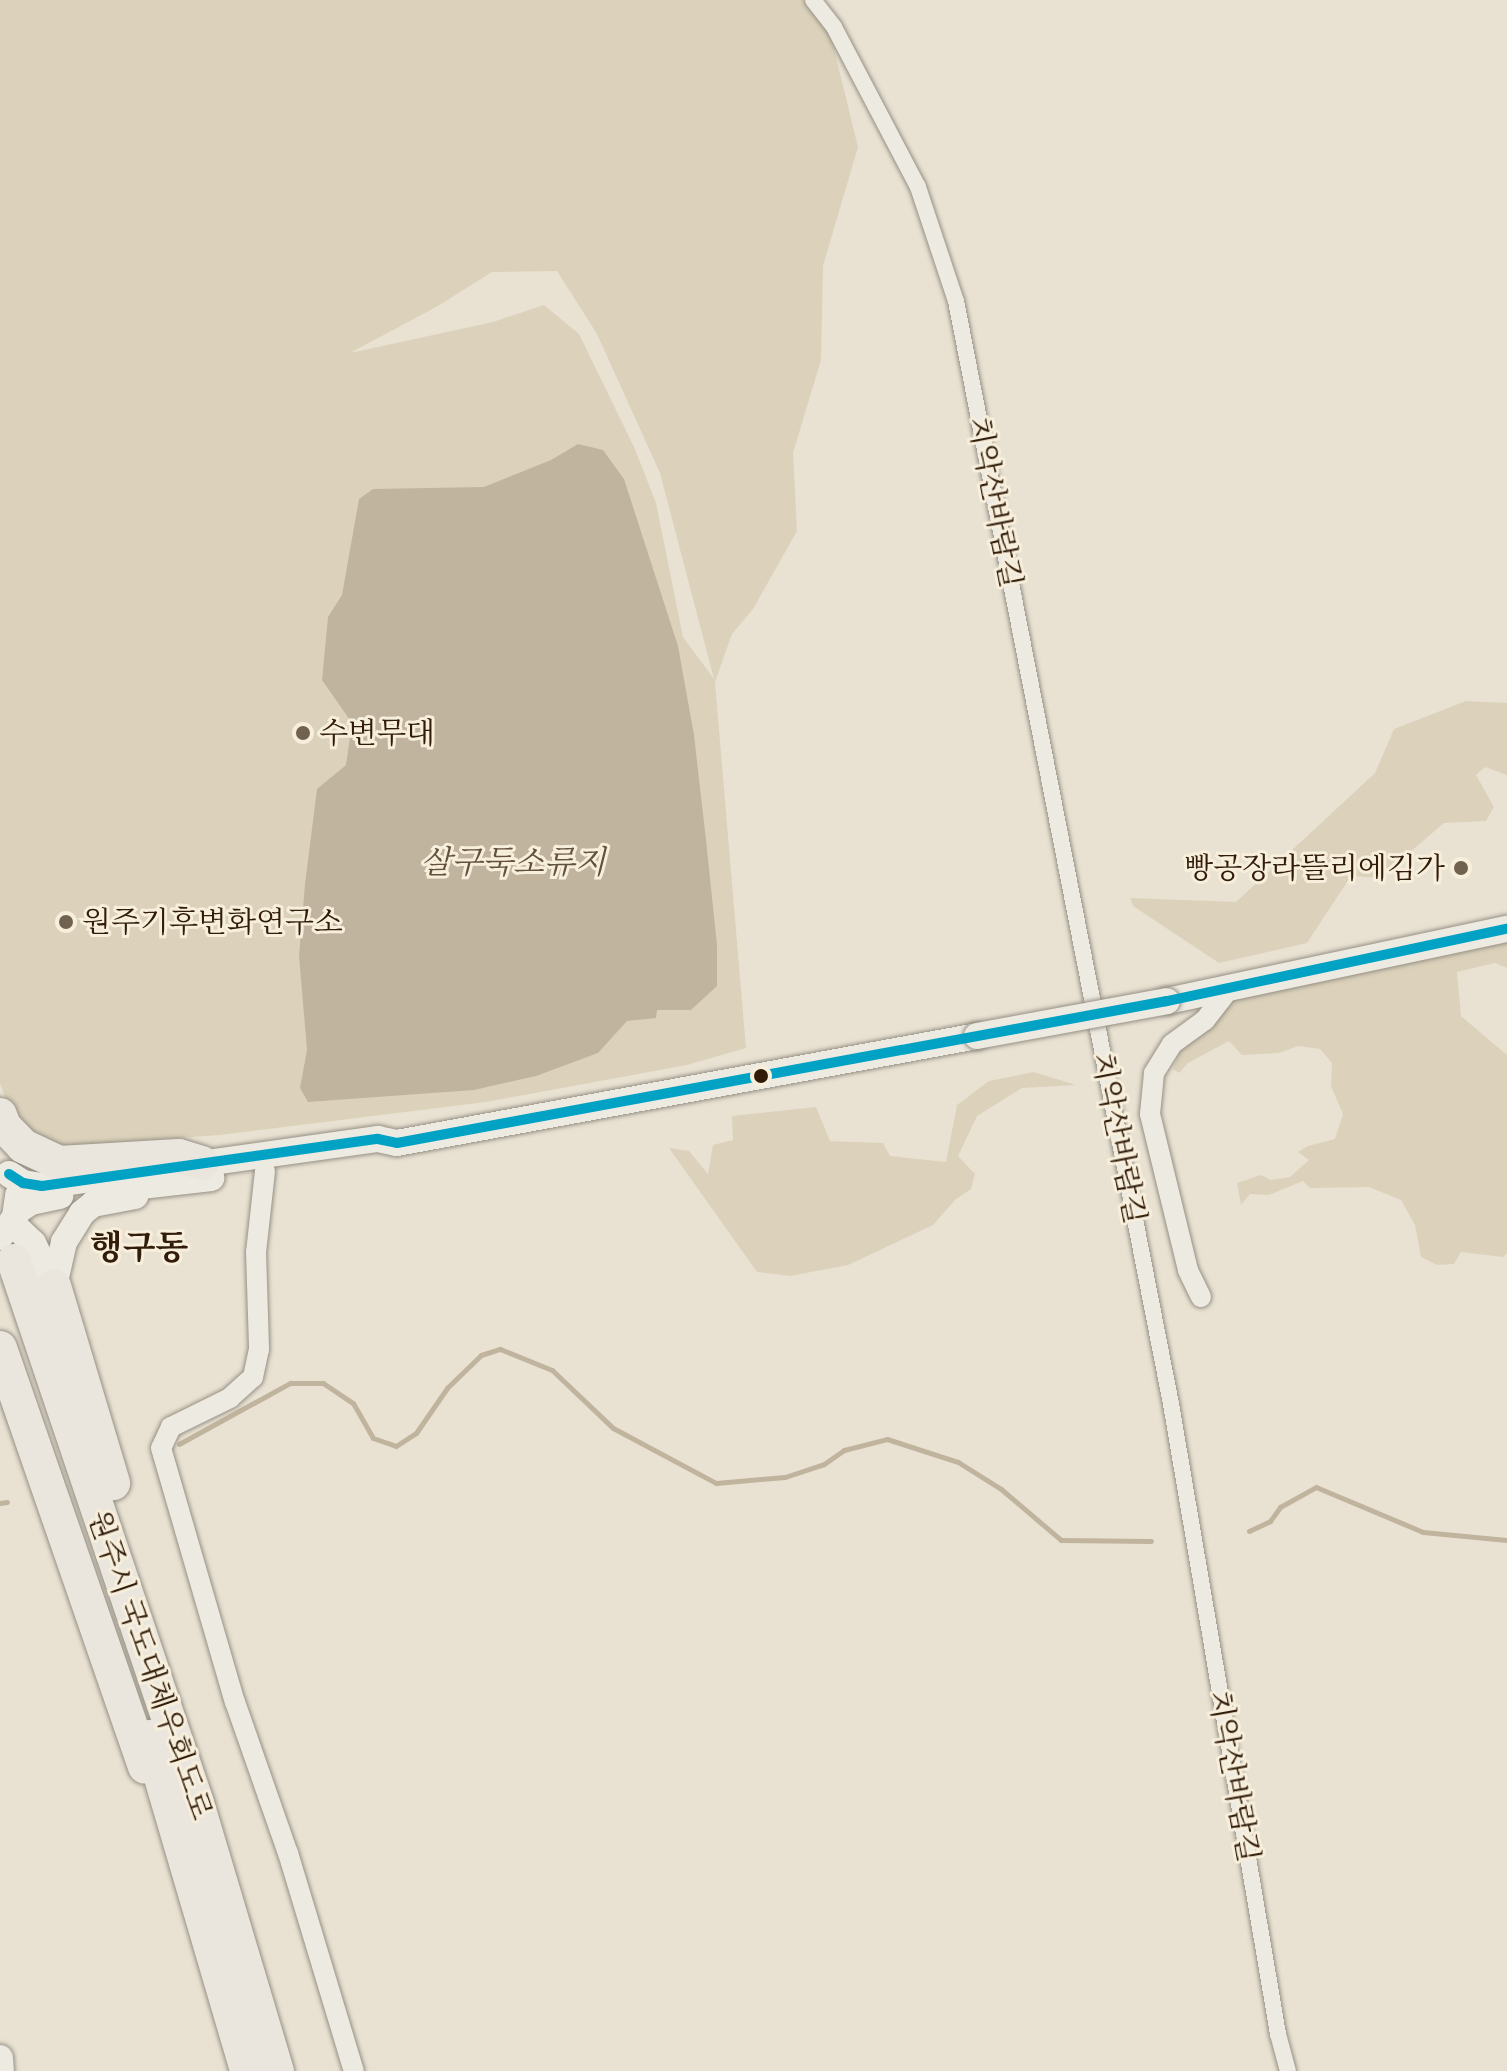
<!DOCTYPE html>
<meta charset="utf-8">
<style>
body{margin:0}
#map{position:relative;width:1507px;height:2071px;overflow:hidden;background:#e9e2d2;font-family:Alegreya,"Noto Serif KR",serif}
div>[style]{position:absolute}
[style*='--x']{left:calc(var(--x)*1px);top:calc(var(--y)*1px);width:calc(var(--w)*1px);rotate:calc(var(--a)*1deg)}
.green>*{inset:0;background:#dcd2bb}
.water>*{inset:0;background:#c1b49e}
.stream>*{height:5px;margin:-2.5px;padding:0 2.5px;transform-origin:2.5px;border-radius:2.5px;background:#c1b49e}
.roads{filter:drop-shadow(0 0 2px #969085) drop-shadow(0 0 2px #969085)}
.pedestrian>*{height:16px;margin:-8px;padding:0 8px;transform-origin:8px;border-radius:8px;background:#edeae2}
.minor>*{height:20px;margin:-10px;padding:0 10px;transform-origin:10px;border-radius:10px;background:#edeae2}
.tertiary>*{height:26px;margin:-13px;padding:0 13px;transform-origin:13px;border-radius:13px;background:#edeae2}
.trunk>*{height:34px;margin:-17px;padding:0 17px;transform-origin:17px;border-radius:17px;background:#eae6dd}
.bridges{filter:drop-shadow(0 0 2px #969085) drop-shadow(0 0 2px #969085)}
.tertiary-bridge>*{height:26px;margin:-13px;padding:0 13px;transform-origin:13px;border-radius:13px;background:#edeae2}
.bus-1>*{height:10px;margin:-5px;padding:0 5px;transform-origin:5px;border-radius:5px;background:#02a2c4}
.dots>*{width:22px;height:22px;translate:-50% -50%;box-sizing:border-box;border:4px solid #f7efdc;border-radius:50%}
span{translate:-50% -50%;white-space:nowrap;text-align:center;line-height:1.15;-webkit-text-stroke:6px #f7efdc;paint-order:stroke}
.street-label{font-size:30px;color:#301c09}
.poi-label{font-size:30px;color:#301c09}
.left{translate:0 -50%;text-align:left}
.right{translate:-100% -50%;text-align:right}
.water-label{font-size:32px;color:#63513c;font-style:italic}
.quarter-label{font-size:34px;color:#301c09;font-weight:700}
</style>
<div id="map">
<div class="green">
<div style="clip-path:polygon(evenodd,0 0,822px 0,858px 147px,823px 266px,821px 360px,793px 453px,797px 531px,753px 609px,732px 634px,715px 682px,746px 1048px,687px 1065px,486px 1102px,219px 1135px,69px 1146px,36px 1138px,11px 1114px,0 1083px,0 0,557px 271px,597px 334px,660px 473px,714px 679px,683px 637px,656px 503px,635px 449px,579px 334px,544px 305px,493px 322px,350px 353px,438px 306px,492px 272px,557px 271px)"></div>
<div style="clip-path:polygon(1466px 701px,1507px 703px,1507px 775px,1485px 767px,1476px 775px,1494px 807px,1486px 821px,1444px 823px,1380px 878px,1351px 876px,1307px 943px,1219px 963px,1133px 906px,1130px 898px,1236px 902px,1375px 773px,1394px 729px)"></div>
<div style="clip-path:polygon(1507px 932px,1507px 968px,1495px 963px,1457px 972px,1461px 1016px,1507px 1055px,1507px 1253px,1503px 1257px,1461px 1252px,1454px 1264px,1437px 1265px,1421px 1257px,1415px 1225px,1401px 1200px,1369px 1187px,1310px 1188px,1303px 1181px,1269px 1195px,1250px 1194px,1241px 1205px,1237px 1183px,1261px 1175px,1271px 1180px,1290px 1177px,1309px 1160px,1298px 1152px,1308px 1146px,1335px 1139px,1343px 1114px,1331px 1086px,1332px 1063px,1320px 1049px,1298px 1046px,1279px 1053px,1242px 1055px,1229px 1041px,1188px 1063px,1179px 1073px,1173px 1069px,1179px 1053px,1198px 1037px,1232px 993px)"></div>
<div style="clip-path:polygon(1034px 1072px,1076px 1085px,1022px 1088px,977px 1116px,958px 1156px,975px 1174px,971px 1189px,956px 1199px,933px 1225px,848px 1265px,790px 1276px,757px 1272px,669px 1148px,689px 1151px,708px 1174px,713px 1145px,733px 1140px,732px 1116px,816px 1107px,830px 1141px,883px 1143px,890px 1156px,946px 1162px,957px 1105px,989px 1081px)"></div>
</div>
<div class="water">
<div style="clip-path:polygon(578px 444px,603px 450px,624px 479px,678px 646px,694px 735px,706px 840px,717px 945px,717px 986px,691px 1010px,657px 1010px,656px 1018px,627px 1021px,598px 1053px,536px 1076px,474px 1090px,308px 1102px,300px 1088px,307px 1050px,299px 956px,305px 884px,317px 789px,346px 765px,352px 723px,322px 680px,328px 617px,342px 595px,359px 499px,373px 489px,484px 487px,551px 460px)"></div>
</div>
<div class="stream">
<div style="--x:179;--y:1444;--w:127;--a:-28.8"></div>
<div style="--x:290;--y:1383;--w:33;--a:0"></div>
<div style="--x:323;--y:1383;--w:36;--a:34"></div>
<div style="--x:353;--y:1403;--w:40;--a:60.3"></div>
<div style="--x:373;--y:1438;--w:24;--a:19"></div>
<div style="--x:396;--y:1446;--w:24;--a:-33"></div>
<div style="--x:416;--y:1433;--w:55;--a:-55.4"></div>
<div style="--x:447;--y:1388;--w:47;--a:-44.1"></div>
<div style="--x:481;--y:1355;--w:20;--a:-18"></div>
<div style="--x:500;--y:1349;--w:56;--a:22"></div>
<div style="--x:552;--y:1370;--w:84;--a:43.6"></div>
<div style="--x:613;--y:1428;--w:117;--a:28.1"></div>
<div style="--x:716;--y:1483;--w:69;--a:-5"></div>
<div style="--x:785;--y:1477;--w:41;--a:-18.4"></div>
<div style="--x:824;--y:1464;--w:24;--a:-35"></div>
<div style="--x:844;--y:1450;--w:44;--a:-14.3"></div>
<div style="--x:887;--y:1439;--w:75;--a:17.9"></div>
<div style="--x:958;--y:1462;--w:51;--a:32.1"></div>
<div style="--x:1001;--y:1489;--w:79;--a:40.4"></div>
<div style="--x:1061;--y:1540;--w:90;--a:0.6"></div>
<div style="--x:0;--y:1503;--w:7;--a:-8"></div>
<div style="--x:1249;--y:1531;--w:23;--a:-25"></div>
<div style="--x:1270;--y:1521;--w:17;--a:-54"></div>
<div style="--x:1280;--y:1507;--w:41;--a:-29.1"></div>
<div style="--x:1316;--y:1487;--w:116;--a:22.8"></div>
<div style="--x:1423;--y:1532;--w:84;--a:5.4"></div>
</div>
<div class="roads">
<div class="pedestrian">
<div style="--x:813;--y:0;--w:34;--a:52"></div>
<div style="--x:834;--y:27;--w:181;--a:62.3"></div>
<div style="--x:918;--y:187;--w:120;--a:71.6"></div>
<div style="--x:956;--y:301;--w:1124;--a:78.97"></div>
<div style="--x:1171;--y:1404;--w:639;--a:80.36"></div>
<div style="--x:1278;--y:2034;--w:38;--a:75"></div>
</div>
<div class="minor">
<div style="--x:265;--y:1171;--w:81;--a:96.3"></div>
<div style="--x:256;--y:1252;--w:97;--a:88.2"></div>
<div style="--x:259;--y:1349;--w:29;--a:102"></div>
<div style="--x:253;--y:1377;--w:31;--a:138"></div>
<div style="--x:230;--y:1398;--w:66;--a:153.8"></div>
<div style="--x:171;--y:1427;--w:23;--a:115"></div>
<div style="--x:161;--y:1448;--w:265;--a:73.8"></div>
<div style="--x:235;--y:1702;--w:160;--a:70.7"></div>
<div style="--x:288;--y:1853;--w:228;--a:73.2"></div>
<div style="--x:1201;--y:1297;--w:30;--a:-116"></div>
<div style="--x:1188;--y:1270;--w:161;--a:-103.7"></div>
<div style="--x:1150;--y:1114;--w:41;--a:-84.4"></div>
<div style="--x:1154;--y:1073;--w:34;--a:-58"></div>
<div style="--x:1172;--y:1044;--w:41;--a:-36"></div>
<div style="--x:1205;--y:1020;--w:41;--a:-52"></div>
</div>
<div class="tertiary">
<div style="--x:1167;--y:1001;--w:348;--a:-12"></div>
<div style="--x:185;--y:1166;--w:195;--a:-8"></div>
<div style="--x:378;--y:1139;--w:19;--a:12"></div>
<div style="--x:397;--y:1143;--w:590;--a:-10.45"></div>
<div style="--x:9;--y:1174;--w:17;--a:33"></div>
<div style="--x:23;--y:1183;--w:19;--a:9"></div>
<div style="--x:42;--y:1186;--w:93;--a:-8"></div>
<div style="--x:115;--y:1189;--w:97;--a:-6.5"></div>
<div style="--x:16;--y:1212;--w:18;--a:-34"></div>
<div style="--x:31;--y:1202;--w:30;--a:-12"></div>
<div style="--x:12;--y:1223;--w:29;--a:44"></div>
<div style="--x:33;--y:1243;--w:48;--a:64"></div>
<div style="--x:0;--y:1237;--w:25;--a:-53"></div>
<div style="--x:15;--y:1217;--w:22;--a:-82"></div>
<div style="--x:54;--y:1286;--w:45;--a:-77.2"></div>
<div style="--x:64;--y:1242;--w:34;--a:-58"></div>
<div style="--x:82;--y:1213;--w:14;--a:-39"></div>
<div style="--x:93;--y:1204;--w:43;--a:-10.8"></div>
<div style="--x:0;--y:2058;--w:13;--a:86"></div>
</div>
<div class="trunk">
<div style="--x:0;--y:1115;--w:12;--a:70"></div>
<div style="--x:4;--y:1126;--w:28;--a:46"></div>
<div style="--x:23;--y:1146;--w:40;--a:25"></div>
<div style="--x:59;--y:1163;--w:120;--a:-3.3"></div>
<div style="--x:179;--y:1156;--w:24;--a:17"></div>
<div style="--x:14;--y:1261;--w:572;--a:71.34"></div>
<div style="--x:197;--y:1803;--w:280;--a:73.4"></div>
<div style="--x:54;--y:1286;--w:206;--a:73.3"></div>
<div style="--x:0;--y:1348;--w:443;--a:70.9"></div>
<div style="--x:149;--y:1737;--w:348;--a:73.6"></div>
</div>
</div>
<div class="bridges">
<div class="tertiary-bridge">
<div style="--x:977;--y:1036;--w:193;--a:-10.4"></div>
</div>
</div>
<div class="bus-1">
<div style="--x:9;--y:1174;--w:17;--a:33"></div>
<div style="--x:23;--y:1183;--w:19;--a:9"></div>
<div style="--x:42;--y:1186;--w:339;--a:-8"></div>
<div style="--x:378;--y:1139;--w:19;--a:12"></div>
<div style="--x:397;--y:1143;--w:783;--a:-10.45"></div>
<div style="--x:1167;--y:1001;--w:348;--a:-12"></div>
</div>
<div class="dots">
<div style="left:303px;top:733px;background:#71614f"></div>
<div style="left:1461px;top:868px;background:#71614f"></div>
<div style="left:66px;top:922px;background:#71614f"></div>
<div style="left:761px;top:1076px;background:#301c09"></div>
</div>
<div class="street-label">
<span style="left:995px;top:502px;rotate:79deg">치악산바람길</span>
<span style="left:1119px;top:1138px;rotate:79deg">치악산바람길</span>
<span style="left:150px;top:1665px;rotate:71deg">원주시 국도대체우회도로</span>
<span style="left:1234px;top:1776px;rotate:80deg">치악산바람길</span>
</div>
<div class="poi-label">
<span class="left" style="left:319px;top:733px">수변무대</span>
<span class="right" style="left:1445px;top:868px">빵공장라뜰리에김가</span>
<span class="left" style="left:82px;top:922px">원주기후변화연구소</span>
</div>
<div class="water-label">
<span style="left:513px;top:862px">살구둑소류지</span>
</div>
<div class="quarter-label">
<span style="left:139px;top:1248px">행구동</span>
</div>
</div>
